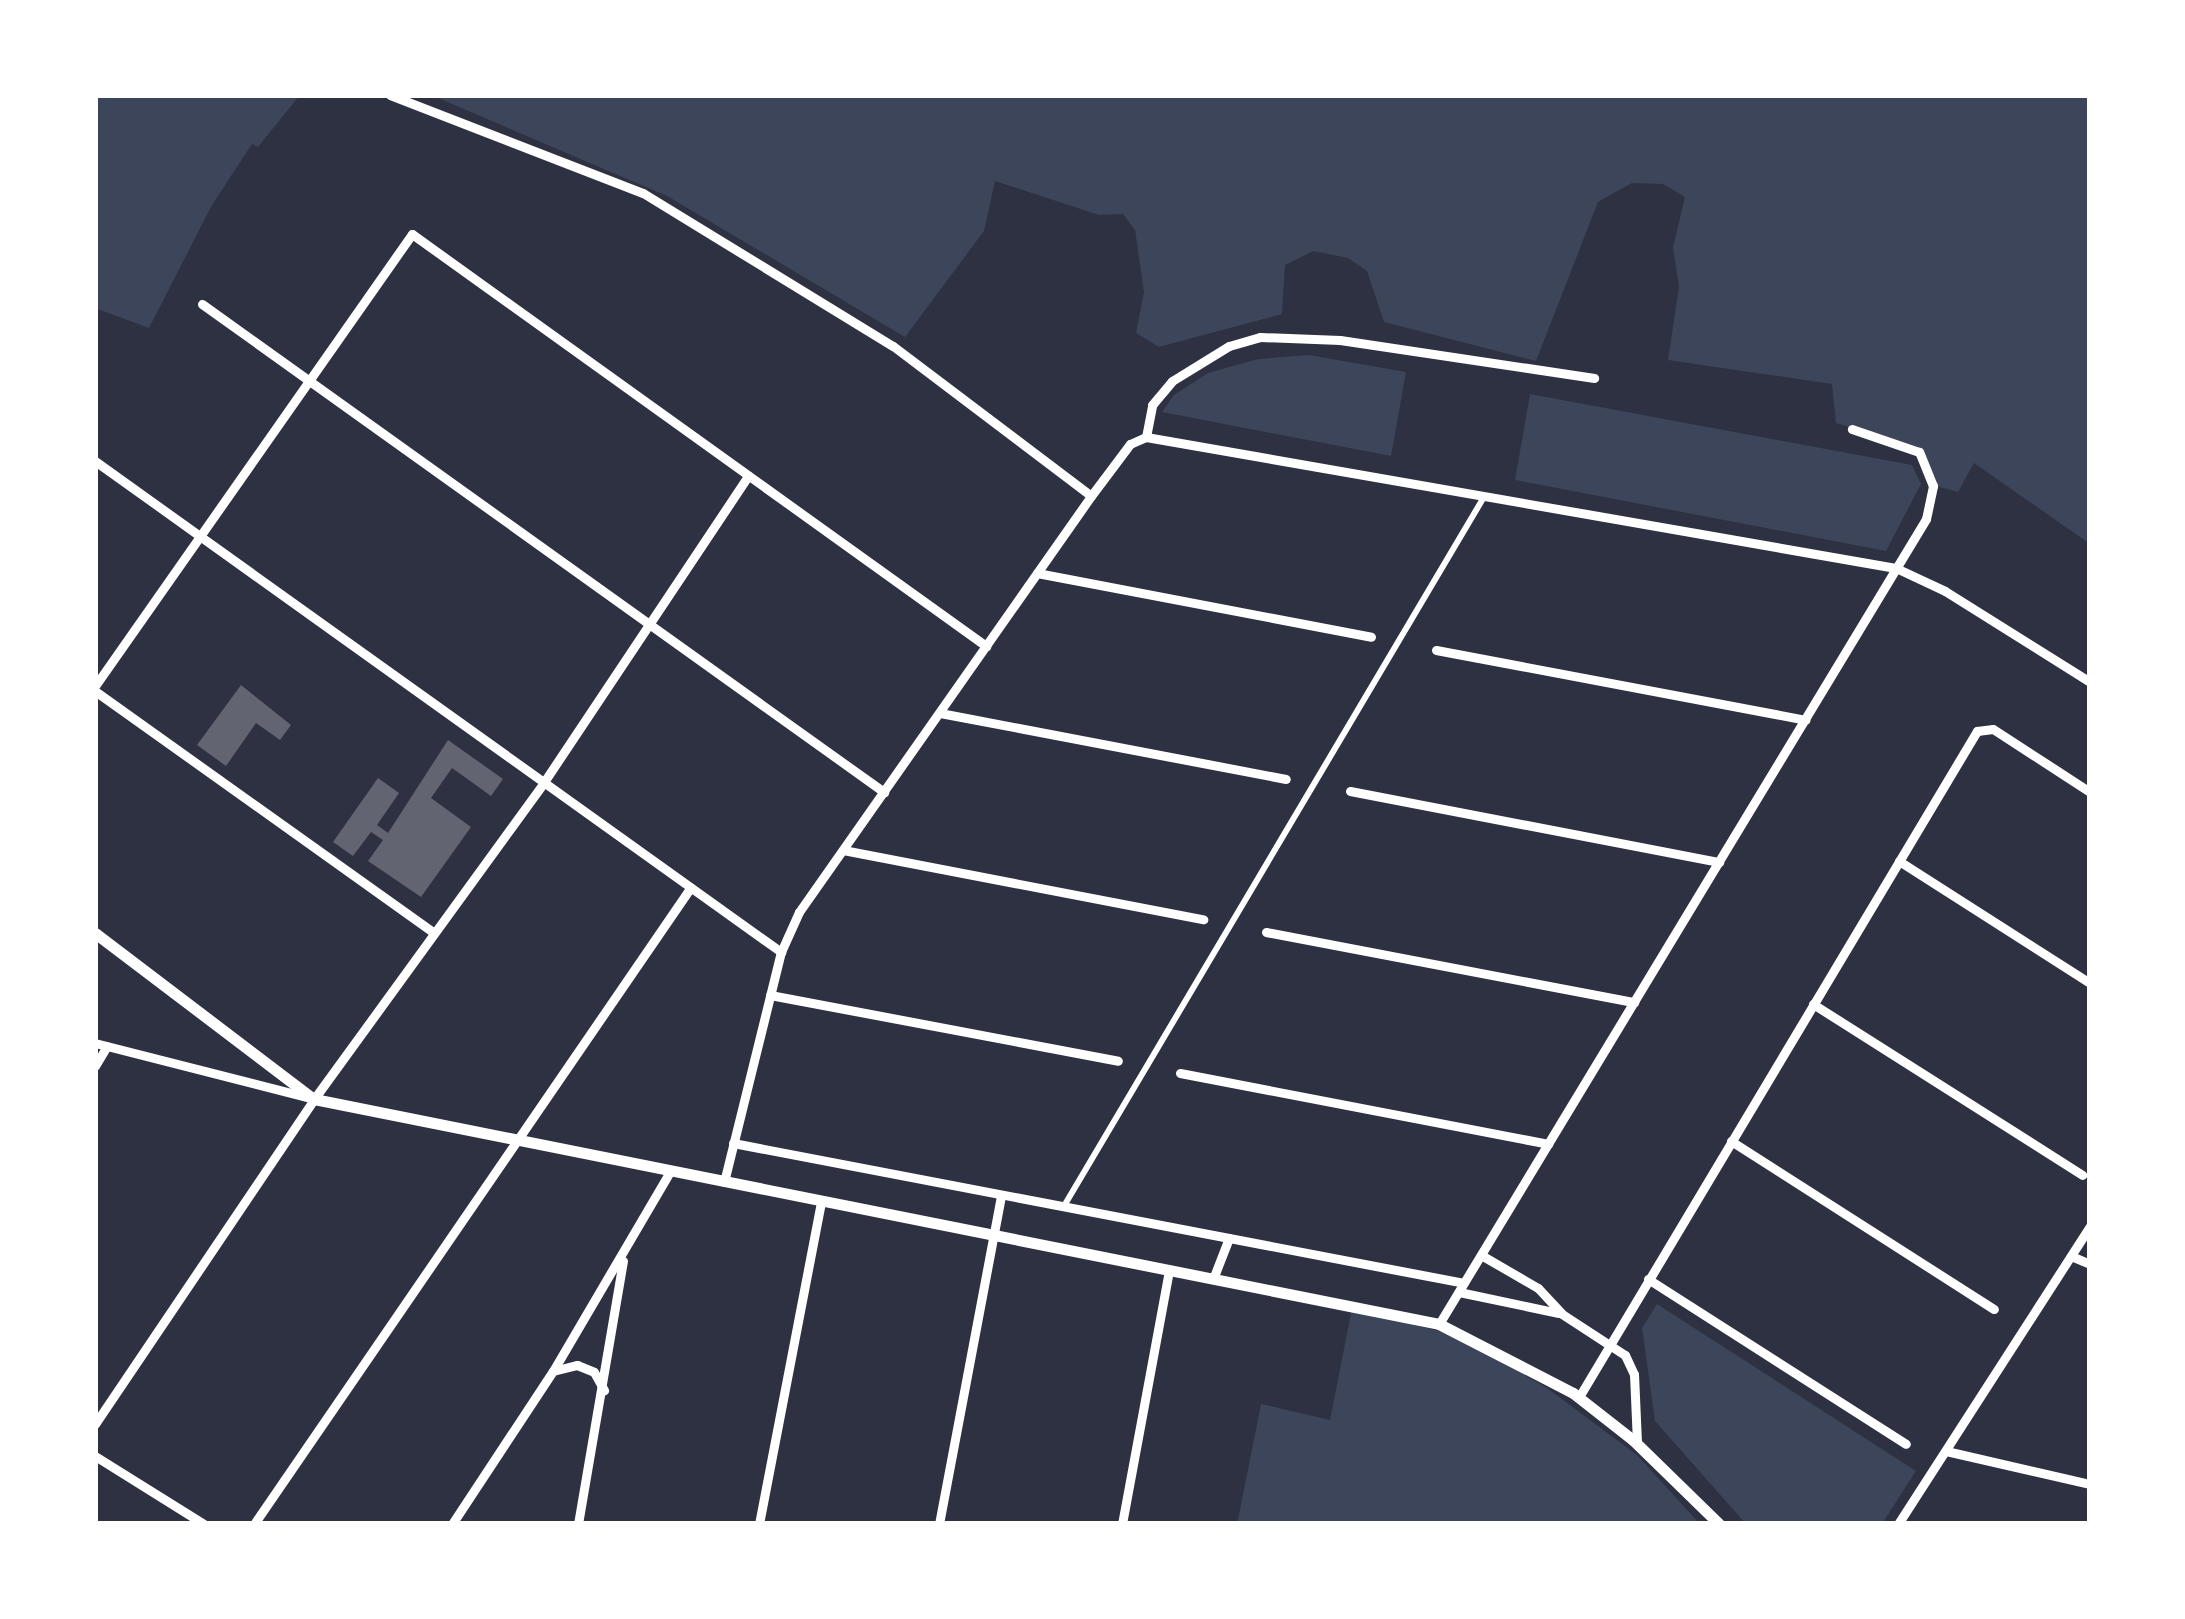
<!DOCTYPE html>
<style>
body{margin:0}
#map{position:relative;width:2185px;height:1619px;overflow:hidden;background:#2d3142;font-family:"DejaVu Sans",sans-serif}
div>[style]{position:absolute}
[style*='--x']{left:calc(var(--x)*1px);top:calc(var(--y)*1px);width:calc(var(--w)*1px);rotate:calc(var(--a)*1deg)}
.green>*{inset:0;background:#3c4559}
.building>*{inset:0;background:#626471}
.pedestrian>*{height:6px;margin:-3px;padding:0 3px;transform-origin:3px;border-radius:3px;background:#fff}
.minor>*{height:9px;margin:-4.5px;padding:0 4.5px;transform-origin:4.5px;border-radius:4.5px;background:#fff}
.tertiary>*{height:11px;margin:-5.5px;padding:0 5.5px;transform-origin:5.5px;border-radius:5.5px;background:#fff}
span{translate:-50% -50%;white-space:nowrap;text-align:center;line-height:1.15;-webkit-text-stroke:8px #fff;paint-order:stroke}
.frame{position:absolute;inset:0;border:98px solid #fff;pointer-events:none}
</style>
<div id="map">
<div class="green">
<div style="clip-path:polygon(95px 95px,300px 95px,258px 147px,252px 144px,212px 205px,149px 328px,95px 308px)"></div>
<div style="clip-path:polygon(431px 95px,2090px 95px,2090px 544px,1974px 463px,1958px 492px,1936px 486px,1924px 454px,1912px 445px,1836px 423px,1832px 384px,1668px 360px,1679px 287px,1673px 247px,1685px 197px,1663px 184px,1632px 183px,1598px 202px,1536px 361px,1384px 322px,1367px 271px,1348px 258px,1313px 251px,1285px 265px,1282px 314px,1159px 347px,1136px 333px,1144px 292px,1135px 230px,1123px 214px,1099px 215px,995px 181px,984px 231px,905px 337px,667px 196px)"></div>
<div style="clip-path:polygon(1309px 355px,1406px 372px,1391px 456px,1162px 412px,1174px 395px,1208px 373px,1258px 359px)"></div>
<div style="clip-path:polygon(1530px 394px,1912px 465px,1921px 484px,1886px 551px,1515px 480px)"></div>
<div style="clip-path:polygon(1657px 1304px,1916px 1471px,1882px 1524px,1746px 1524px,1655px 1421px,1642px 1328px)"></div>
<div style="clip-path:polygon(1352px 1308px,1457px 1336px,1547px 1388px,1637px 1455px,1700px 1524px,1237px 1524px,1261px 1404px,1330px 1420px)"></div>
</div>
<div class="building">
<div style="clip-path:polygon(241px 685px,291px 725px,280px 740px,256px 723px,226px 766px,197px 745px)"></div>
<div style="clip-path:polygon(448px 740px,503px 779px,491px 796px,452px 768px,431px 798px,471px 827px,421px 897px,368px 861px,383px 840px,371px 832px,353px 856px,333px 842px,378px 778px,399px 793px,377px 825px,388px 833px)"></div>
</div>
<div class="pedestrian">
<div style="--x:1064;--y:1206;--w:824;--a:-59.36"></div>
</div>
<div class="minor">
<div style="--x:390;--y:95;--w:271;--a:21.2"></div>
<div style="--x:643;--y:193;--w:293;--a:31.5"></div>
<div style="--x:893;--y:346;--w:248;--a:37.1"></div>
<div style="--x:202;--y:304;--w:839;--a:35.59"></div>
<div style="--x:1146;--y:437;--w:33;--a:-79"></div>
<div style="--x:1152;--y:405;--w:31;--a:-50"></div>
<div style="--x:1172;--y:381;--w:67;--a:-31.6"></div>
<div style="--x:1229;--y:346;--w:32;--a:-16"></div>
<div style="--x:1260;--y:337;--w:80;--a:2.1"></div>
<div style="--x:1340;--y:340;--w:257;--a:8.5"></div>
<div style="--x:95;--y:461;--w:844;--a:35.59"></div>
<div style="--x:1037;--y:573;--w:340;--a:10.8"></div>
<div style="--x:1436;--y:650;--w:376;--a:10.7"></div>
<div style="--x:95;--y:686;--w:552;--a:-54.96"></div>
<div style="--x:412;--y:234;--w:707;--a:35.67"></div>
<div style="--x:95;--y:691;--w:415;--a:35.5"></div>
<div style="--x:940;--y:713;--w:352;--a:10.8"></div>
<div style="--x:1350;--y:791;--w:376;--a:10.9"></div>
<div style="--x:843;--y:850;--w:367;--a:10.9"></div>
<div style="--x:1899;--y:861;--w:227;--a:32.6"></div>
<div style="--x:1266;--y:932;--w:375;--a:10.8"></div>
<div style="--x:770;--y:995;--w:354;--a:10.7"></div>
<div style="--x:1813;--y:1004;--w:319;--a:32.4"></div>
<div style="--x:95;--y:1043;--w:222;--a:14.3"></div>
<div style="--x:95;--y:1066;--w:23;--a:-59"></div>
<div style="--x:1180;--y:1073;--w:375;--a:10.9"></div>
<div style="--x:1731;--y:1141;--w:312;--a:32.6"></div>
<div style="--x:733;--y:1143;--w:744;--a:10.84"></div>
<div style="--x:724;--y:1182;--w:237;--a:-76.1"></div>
<div style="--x:781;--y:952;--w:44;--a:-65.8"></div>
<div style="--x:799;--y:912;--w:508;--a:-54.93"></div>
<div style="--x:1091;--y:496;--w:65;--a:-53.1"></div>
<div style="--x:1130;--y:444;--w:17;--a:-24"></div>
<div style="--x:1146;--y:437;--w:761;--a:9.91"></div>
<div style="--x:1896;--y:568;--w:54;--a:25.1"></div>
<div style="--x:1945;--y:591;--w:171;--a:32.1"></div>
<div style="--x:1481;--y:1255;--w:66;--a:30.1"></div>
<div style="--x:1538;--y:1288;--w:35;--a:47"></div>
<div style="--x:1562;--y:1314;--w:75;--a:33.1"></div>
<div style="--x:1625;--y:1355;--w:21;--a:65"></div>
<div style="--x:1634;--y:1374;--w:70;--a:87.5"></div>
<div style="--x:2071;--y:1256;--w:21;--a:23"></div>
<div style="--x:1213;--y:1279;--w:44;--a:-68.7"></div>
<div style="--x:1648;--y:1279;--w:306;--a:32.6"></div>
<div style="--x:1459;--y:1292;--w:102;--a:11.9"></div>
<div style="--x:1439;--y:1324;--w:941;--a:-58.83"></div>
<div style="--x:1926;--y:519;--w:34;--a:-78"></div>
<div style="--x:1933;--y:486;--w:37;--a:-112"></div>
<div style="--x:1919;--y:452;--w:71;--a:-161.1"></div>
<div style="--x:553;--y:1371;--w:25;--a:-14"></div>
<div style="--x:577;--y:1365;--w:18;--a:22"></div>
<div style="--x:594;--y:1372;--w:21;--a:61"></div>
<div style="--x:1579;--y:1397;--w:776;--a:-59.14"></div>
<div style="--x:1977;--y:731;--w:16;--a:-7"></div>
<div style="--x:1993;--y:729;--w:116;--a:33"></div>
<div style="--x:95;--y:1424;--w:392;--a:-56"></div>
<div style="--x:314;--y:1099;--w:392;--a:-54"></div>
<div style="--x:544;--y:782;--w:368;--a:-56.3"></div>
<div style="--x:1946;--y:1451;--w:148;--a:12.9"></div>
<div style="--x:95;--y:1456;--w:128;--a:32"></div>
<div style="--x:254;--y:1524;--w:772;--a:-55.55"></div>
<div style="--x:452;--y:1524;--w:183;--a:-56.6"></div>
<div style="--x:553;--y:1371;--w:229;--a:-59.6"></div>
<div style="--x:578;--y:1524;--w:267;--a:-80.3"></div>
<div style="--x:759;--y:1524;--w:327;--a:-79.1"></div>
<div style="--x:939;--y:1524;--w:334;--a:-79.3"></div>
<div style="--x:1122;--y:1524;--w:257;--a:-79.5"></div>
<div style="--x:1898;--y:1524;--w:354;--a:-57.2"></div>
</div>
<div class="tertiary">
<div style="--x:95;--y:933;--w:275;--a:37.2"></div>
<div style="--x:314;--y:1099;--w:1147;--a:11.31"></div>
<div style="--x:1439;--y:1324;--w:151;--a:27.2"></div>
<div style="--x:1573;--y:1393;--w:76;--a:38.1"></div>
<div style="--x:1633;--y:1440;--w:120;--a:44.3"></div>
</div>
<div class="frame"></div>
</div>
